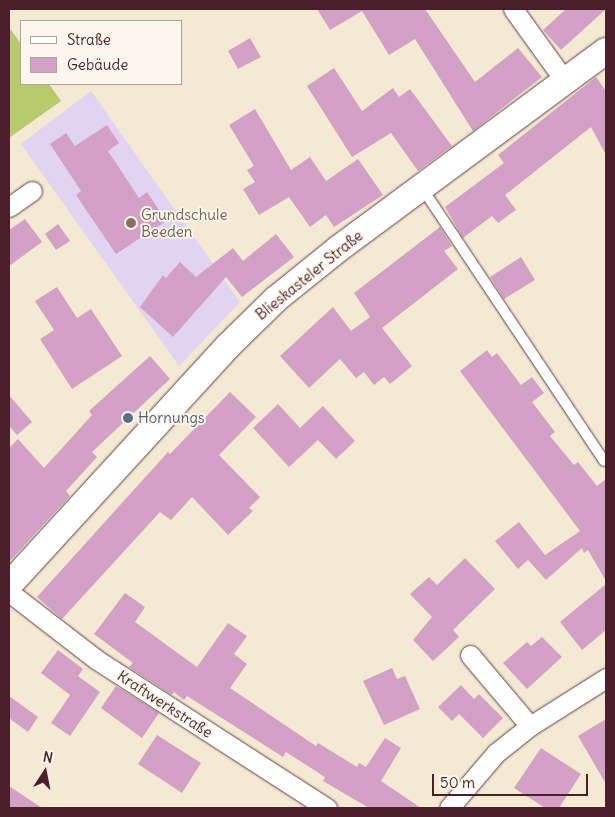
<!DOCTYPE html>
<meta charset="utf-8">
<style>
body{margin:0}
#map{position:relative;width:615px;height:817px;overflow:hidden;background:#f4ead3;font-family:Delius,sans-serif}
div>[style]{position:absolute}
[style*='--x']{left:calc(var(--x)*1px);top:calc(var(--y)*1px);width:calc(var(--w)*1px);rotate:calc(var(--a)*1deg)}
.built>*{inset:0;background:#e3d3f2}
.green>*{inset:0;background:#b7ca6d}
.building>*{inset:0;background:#d3a1c6}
.roads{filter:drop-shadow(0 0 1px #643d44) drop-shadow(0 0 1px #643d44)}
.lane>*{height:10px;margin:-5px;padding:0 5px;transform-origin:5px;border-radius:5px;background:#fff}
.street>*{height:19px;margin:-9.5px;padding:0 9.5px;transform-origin:9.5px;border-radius:9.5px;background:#fff}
.secondary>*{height:26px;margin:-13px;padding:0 13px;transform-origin:13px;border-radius:13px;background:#fff}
.dots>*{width:14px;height:14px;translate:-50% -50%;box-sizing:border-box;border:2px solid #fbf7ec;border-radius:50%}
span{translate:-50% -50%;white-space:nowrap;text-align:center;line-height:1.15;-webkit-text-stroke:4px #fbf7ec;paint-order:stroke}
.education-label{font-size:15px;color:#785e54}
.left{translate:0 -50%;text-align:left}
.street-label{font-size:15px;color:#4a1f2b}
.service-label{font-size:15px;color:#4e5e75}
.frame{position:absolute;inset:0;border:10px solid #4a1f2b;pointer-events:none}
.legend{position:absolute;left:20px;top:20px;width:162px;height:65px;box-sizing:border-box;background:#fbf7ec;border:1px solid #b4a19f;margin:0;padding:6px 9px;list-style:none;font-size:15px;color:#4a1f2b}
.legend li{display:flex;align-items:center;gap:10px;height:25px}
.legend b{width:25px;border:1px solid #b4a19f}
.north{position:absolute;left:20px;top:747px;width:50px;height:50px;-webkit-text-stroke:4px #fbf7ec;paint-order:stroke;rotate:11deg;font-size:14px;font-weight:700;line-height:20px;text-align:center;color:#4a1f2b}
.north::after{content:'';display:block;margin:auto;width:18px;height:22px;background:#4a1f2b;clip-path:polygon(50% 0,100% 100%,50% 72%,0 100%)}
.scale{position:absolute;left:432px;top:774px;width:156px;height:22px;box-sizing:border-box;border:2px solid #4a1f2b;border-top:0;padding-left:6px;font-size:15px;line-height:18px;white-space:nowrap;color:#4a1f2b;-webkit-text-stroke:4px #fbf7ec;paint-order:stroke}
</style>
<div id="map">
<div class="built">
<div style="clip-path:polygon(91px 91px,240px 302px,179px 366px,21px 144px)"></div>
</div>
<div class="green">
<div style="clip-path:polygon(9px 27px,21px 44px,21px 84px,49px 84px,61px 101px,9px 138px)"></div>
</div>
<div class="building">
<div style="clip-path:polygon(317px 9px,425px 9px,475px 82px,518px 48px,542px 77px,473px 131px,415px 39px,389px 55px,362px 11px,330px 30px)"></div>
<div style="clip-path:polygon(566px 9px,606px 9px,561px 50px,543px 30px)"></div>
<div style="clip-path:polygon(250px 38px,261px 57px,238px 69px,228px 51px)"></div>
<div style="clip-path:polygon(334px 68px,362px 111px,393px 88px,399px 97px,410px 89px,452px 146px,418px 171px,391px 133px,352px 157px,307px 86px)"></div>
<div style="clip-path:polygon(596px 77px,606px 91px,606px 155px,591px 127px,505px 195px,516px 210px,498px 223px,492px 216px,463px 238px,445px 207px,504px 163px,498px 155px)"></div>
<div style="clip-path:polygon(255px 109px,291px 170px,310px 157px,326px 181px,358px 159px,383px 195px,334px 227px,326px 215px,310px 227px,289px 197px,259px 215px,243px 189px,255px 182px,247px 170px,254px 166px,229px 125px)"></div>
<div style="clip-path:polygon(107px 125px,119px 143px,108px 151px,139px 198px,147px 192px,166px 221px,116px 254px,76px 195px,81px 191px,50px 144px,66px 133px,75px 146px)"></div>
<div style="clip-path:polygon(25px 219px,42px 242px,9px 266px,9px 230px)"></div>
<div style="clip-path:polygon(58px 224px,70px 241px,56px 250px,45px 234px)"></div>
<div style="clip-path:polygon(440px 227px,452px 246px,444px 251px,458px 269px,382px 328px,412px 366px,390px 384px,384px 377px,374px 385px,364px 372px,356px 378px,340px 359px,309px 388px,280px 356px,333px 307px,351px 331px,370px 317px,354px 293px)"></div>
<div style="clip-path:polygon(276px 234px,294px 257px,242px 297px,226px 277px,173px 337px,140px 307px,163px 275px,166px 278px,180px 262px,196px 277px,233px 248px,243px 261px)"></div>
<div style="clip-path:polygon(521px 257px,535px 280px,504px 299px,490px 277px)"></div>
<div style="clip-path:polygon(57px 287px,77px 318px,91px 309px,122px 356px,72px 389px,40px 339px,54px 330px,35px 301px)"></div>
<div style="clip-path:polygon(487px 350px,492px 357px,497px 353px,521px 385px,532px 377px,544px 393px,532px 402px,555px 432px,550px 436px,574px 465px,578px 462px,597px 486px,606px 479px,606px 581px,588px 550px,584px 553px,582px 548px,546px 580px,528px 560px,518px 569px,495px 541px,519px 522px,545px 555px,580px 531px,460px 371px)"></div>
<div style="clip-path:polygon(150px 356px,170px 379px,92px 452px,97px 457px,66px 491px,70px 496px,9px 562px,9px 448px,18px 439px,44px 468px,92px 415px,89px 411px)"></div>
<div style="clip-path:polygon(230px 392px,256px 417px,219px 455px,260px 497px,249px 508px,253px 511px,228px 535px,192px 497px,171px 520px,160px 512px,62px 619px,37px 597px,168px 452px,170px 454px)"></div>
<div style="clip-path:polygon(9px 395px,32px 422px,17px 435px,9px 426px)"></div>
<div style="clip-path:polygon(278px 404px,300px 428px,323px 406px,355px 441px,336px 459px,318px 440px,289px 467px,253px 428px)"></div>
<div style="clip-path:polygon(465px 558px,495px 589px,453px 630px,459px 637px,433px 661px,413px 640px,432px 617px,410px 594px,429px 577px,437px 585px)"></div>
<div style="clip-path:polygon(606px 584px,606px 630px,582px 650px,560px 622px)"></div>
<div style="clip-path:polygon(125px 593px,145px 607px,135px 622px,197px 667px,228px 623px,247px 636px,234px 654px,247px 664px,230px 688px,316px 746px,318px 743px,357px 767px,359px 763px,366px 767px,385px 738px,401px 748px,381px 781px,421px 808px,369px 808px,323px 781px,325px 777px,286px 752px,283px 757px,187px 696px,184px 700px,174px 692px,172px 695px,129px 667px,133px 663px,94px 634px)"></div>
<div style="clip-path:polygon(542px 637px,562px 657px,527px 689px,503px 663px,527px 642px,531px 646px)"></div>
<div style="clip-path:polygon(58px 650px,83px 669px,78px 676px,100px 692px,70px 736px,51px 723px,70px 695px,41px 673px)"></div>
<div style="clip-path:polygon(392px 668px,397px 679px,405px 676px,420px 709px,384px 725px,363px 681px)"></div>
<div style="clip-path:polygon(461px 685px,474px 699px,479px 694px,503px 718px,483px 738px,459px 714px,452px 721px,438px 707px)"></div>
<div style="clip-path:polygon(116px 686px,159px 713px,142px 738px,101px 708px)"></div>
<div style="clip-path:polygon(9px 696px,38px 717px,28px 732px,9px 718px)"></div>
<div style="clip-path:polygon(606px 719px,606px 784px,578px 736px)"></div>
<div style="clip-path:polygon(157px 735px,201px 763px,182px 793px,138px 764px)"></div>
<div style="clip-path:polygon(541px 748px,581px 774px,559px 808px,545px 808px,514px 788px)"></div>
<div style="clip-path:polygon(9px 786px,42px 808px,9px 808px)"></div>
</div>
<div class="roads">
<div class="lane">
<div style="--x:422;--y:188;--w:328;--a:56.3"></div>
</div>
<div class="street">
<div style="--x:513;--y:9;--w:89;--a:54.2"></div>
<div style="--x:9;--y:207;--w:28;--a:-35"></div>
<div style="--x:9;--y:592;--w:111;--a:37.7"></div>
<div style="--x:97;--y:660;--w:274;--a:32.8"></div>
<div style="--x:470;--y:655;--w:93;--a:49.8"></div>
<div style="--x:449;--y:808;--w:72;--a:-49.5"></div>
<div style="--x:496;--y:753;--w:43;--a:-38.5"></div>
<div style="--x:530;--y:726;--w:90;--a:-32.3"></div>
</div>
<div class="secondary">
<div style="--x:9;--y:585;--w:324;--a:-47.5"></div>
<div style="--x:228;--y:346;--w:67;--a:-44.4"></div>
<div style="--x:276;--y:299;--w:80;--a:-38.9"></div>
<div style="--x:338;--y:249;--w:333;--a:-36.5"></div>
</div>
</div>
<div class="dots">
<div style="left:131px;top:223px;background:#8d6e63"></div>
<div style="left:128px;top:418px;background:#5c6f8a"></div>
</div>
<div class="education-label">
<span class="left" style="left:141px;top:223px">Grundschule<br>Beeden</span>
</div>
<div class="street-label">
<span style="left:309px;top:275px;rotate:-39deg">Blieskasteler Straße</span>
<span style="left:165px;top:704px;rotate:33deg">Kraftwerkstraße</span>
</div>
<div class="service-label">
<span class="left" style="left:138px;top:418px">Hornungs</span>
</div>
<div class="frame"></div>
<ul class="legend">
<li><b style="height:6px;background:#fff"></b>Straße</li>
<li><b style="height:14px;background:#d3a1c6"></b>Gebäude</li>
</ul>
<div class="north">N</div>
<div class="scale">50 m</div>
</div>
